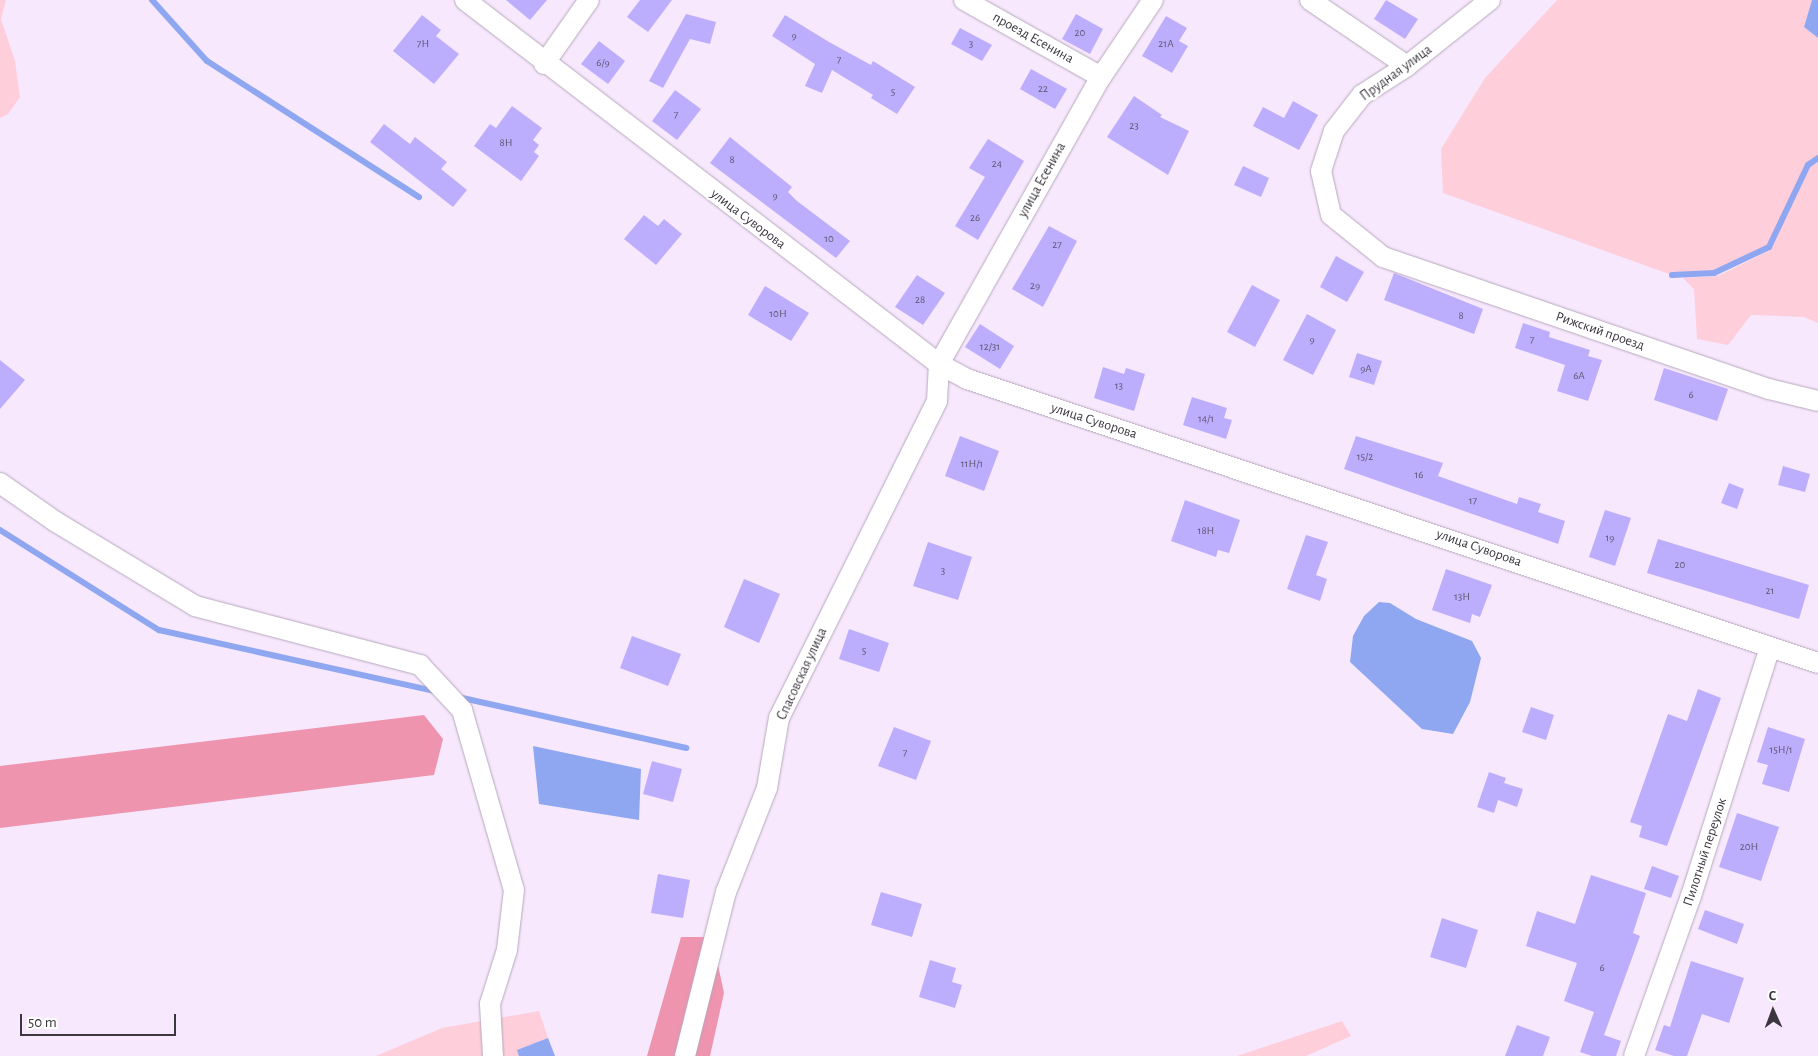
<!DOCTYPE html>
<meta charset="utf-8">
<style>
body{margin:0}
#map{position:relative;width:1818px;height:1056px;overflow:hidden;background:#f7e8fd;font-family:"Alegreya Sans",sans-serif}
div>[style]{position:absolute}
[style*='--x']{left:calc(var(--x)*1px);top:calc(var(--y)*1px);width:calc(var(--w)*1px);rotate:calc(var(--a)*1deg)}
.green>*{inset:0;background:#feceda}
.forest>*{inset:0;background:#ee94ae}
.water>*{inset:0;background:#8fa7f1}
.stream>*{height:6px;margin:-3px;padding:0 3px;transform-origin:3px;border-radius:3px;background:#8fa7f1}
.building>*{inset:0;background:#bdadfd}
.roads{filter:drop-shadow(0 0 1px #b6a8bc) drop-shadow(0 0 1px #b6a8bc)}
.minor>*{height:20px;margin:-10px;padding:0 10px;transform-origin:10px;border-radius:10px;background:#fff}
span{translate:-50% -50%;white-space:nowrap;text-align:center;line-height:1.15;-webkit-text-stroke:4.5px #fff;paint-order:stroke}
.number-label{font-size:11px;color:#5c546e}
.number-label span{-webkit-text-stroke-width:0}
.street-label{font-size:14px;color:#3c373f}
.north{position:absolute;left:1748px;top:986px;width:50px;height:50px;-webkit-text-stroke:4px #fff;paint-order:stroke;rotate:358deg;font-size:14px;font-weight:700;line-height:20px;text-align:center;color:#3c373f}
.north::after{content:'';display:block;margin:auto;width:18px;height:22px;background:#3c373f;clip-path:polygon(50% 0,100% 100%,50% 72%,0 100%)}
.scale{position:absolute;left:20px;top:1014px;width:156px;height:22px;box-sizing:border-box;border:2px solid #3c373f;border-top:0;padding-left:6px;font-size:15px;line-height:18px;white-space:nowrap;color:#3c373f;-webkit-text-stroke:4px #fff;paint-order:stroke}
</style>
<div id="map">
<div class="green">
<div style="clip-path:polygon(0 0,6px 0,1px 19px,15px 61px,20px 97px,8px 114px,0 118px)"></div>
<div style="clip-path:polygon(1557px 0,1812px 0,1804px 27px,1818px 38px,1818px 158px,1808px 165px,1769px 247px,1714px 273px,1672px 275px,1443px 193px,1441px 149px,1485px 78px)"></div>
<div style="clip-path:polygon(1818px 162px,1818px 323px,1804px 317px,1751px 315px,1728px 345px,1697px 339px,1694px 289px,1683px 278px,1718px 276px,1770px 250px,1810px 167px)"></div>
<div style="clip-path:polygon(539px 1011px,548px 1038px,518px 1050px,519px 1056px,376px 1056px,442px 1028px)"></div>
<div style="clip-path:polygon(1342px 1021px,1351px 1036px,1306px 1056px,1237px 1056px)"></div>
</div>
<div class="forest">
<div style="clip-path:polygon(424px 715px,443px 739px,434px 775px,0 828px,0 766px)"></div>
<div style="clip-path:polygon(681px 937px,712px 937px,724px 993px,710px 1056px,647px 1056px)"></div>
</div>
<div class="water">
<div style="clip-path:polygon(1812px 0,1818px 0,1818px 38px,1804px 27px)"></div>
<div style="clip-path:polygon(1379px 602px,1390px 603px,1416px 619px,1472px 641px,1481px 658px,1470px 702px,1453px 734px,1422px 729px,1350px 662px,1353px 636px,1364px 616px)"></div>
<div style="clip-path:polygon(533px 746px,641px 769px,639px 820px,539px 804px)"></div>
<div style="clip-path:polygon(548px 1038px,555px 1056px,519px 1056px,517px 1050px)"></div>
</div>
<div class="stream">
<div style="--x:152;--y:0;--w:82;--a:48"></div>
<div style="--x:207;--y:61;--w:252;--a:32.7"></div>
<div style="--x:1672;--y:275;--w:42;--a:-2.7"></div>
<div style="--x:1714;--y:273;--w:61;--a:-25.3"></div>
<div style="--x:1769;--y:247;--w:91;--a:-64.6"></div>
<div style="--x:1808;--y:165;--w:12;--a:-35"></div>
<div style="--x:0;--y:530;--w:188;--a:32.2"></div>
<div style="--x:159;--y:630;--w:286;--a:12.5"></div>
<div style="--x:458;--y:697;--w:234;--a:12.6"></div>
</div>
<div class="building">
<div style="clip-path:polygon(506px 0,547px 0,530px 20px)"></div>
<div style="clip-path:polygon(640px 0,672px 0,648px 32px,627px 17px)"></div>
<div style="clip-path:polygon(1386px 0,1418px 19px,1405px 39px,1374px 19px)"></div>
<div style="clip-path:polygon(686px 14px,716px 22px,710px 44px,690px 39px,663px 88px,649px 81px)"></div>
<div style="clip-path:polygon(1076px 14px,1103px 29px,1090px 54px,1062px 39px)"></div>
<div style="clip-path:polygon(422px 15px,441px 30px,436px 36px,459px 54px,434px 84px,393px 51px)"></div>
<div style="clip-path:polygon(785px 15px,829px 42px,871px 65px,873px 61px,915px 87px,897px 114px,871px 98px,873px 95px,832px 70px,822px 93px,805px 86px,815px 64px,772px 36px)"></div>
<div style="clip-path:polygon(1166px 16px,1187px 28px,1179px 41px,1188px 46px,1172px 73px,1142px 56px)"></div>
<div style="clip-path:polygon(960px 28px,992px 45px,982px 61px,951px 44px)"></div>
<div style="clip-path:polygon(599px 41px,625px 61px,608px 84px,581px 64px)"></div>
<div style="clip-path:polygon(1031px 69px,1067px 89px,1055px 109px,1020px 89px)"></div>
<div style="clip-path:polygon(675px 90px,701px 109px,677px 140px,652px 121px)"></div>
<div style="clip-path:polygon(1134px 96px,1162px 115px,1160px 117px,1189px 131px,1168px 175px,1107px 137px)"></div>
<div style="clip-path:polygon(1293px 101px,1318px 115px,1299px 150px,1253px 126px,1263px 107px,1284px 118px)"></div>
<div style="clip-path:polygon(512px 106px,542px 128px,533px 140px,539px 145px,534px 152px,539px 156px,521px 181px,474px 146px,490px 124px,496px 128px)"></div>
<div style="clip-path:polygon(384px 124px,410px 144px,415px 137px,447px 162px,441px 169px,467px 190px,453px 207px,370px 142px)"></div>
<div style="clip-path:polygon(730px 137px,792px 187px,788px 192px,797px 201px,850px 241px,836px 258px,710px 163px)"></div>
<div style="clip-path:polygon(988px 139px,1024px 161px,978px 240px,955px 226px,985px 177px,969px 168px)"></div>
<div style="clip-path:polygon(1243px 166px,1269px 178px,1261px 197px,1234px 185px)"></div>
<div style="clip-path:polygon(644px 215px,658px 226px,664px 219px,682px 234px,656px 265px,624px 239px)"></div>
<div style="clip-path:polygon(1049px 226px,1077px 241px,1043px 307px,1012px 289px)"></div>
<div style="clip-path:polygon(1336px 256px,1364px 272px,1347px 302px,1320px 287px)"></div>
<div style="clip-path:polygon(1394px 273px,1483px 309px,1474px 334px,1384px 300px)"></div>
<div style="clip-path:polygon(917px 275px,945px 293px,923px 325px,895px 307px)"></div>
<div style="clip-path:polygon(1252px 285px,1280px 300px,1255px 347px,1227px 332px)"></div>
<div style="clip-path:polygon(765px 286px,809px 313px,791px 341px,748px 315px)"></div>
<div style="clip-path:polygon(1307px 314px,1336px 330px,1313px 375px,1283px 360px)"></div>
<div style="clip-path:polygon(1523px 323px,1550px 332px,1549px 337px,1590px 350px,1588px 356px,1602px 360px,1588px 401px,1557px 391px,1565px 365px,1515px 348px)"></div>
<div style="clip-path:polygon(980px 324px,1014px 346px,1000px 369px,965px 347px)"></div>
<div style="clip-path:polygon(1357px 353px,1382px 361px,1374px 385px,1349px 377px)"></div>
<div style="clip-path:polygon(0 360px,25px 380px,0 409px)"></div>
<div style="clip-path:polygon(1103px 367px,1124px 374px,1126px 368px,1145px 374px,1134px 411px,1094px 398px)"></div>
<div style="clip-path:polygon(1664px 368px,1728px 389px,1717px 421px,1654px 400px)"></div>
<div style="clip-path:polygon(1192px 397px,1227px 408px,1224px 418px,1232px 420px,1226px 439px,1183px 425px)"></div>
<div style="clip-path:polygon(960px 436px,999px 451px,984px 491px,945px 476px)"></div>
<div style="clip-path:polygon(1356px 436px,1443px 463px,1438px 476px,1517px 504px,1519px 497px,1541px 504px,1538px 512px,1565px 521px,1558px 544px,1344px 469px)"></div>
<div style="clip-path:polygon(1783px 466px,1810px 474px,1805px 492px,1778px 485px)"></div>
<div style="clip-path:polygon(1729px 483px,1744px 489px,1737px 509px,1721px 503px)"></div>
<div style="clip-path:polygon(1185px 500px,1240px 520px,1229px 553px,1218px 550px,1216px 557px,1171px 541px)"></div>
<div style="clip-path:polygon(1605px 510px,1631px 518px,1615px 566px,1589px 557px)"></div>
<div style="clip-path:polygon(1306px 535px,1328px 542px,1316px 575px,1327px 579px,1320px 601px,1287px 589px)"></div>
<div style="clip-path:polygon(1658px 539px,1809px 585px,1799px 619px,1647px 573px)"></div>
<div style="clip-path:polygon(928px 542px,972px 557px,958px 600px,913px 586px)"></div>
<div style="clip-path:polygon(1446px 569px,1492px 585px,1480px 617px,1472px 614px,1470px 623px,1432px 610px)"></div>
<div style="clip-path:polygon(744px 579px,780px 594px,759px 643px,724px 627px)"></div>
<div style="clip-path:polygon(849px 629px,889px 643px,879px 672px,839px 659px)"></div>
<div style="clip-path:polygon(632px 636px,681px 654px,668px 686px,620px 668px)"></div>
<div style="clip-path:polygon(1698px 689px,1721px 698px,1667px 846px,1639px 837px,1642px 826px,1630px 822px,1668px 714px,1687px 721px)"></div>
<div style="clip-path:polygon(1531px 707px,1554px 715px,1546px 740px,1522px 732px)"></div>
<div style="clip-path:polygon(894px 727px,931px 741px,916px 780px,878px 766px)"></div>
<div style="clip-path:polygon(1768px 727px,1805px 739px,1789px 792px,1762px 784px,1768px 765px,1757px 762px)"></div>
<div style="clip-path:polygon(652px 761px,682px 769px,673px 802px,643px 794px)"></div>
<div style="clip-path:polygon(1489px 772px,1506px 778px,1504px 783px,1523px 789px,1517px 807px,1498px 800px,1494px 813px,1477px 807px)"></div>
<div style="clip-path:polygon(1737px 813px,1779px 827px,1761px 881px,1719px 867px)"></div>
<div style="clip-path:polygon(1652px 866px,1679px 876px,1671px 898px,1644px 889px)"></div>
<div style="clip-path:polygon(658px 874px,690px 880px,683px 918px,651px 913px)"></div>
<div style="clip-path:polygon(1591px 875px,1646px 893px,1633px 933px,1640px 936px,1604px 1035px,1621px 1041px,1616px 1056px,1592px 1056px,1580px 1052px,1594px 1012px,1564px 1001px,1577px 963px,1526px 946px,1537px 911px,1575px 924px)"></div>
<div style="clip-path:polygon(881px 892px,922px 904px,912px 937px,871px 925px)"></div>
<div style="clip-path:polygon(1705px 910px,1744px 924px,1737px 944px,1698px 929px)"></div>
<div style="clip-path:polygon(1442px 918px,1478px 930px,1466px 968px,1430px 957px)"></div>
<div style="clip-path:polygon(930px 960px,956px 968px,952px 982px,962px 985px,955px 1008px,919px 997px)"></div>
<div style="clip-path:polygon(1691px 961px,1744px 978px,1729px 1023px,1702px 1014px,1687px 1056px,1674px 1056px,1655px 1050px,1664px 1025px,1670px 1027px)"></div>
<div style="clip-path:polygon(1517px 1025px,1550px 1037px,1543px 1056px,1505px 1056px)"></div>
</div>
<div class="roads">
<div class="minor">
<div style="--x:465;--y:0;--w:598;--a:37.52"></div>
<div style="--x:939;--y:364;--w:32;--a:28"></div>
<div style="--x:967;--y:379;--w:897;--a:18.46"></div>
<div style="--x:964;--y:0;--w:157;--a:29.3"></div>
<div style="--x:1310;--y:0;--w:117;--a:34.2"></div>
<div style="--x:1490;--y:0;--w:106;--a:141.5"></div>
<div style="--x:1407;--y:66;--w:54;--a:147.2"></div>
<div style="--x:1362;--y:95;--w:46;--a:127.9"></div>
<div style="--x:1334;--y:131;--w:42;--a:108"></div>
<div style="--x:1321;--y:171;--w:45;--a:77.2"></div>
<div style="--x:1331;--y:215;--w:67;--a:38.9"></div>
<div style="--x:1383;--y:257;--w:408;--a:18.9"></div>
<div style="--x:1769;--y:389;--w:50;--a:13.8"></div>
<div style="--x:544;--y:64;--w:78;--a:-54.9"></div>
<div style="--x:0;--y:483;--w:68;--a:34.9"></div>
<div style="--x:56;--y:522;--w:162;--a:31.1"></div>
<div style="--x:195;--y:606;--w:233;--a:14.7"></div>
<div style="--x:420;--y:665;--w:62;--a:47"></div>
<div style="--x:462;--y:710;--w:187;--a:73.9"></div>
<div style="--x:514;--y:890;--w:60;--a:96.7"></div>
<div style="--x:507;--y:950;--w:57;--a:107.5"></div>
<div style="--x:490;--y:1004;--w:52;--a:86.7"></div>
<div style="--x:685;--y:1056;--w:169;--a:-76"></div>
<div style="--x:726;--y:892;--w:112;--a:-68.5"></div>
<div style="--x:767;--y:788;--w:71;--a:-80.3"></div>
<div style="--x:779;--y:718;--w:354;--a:-63.5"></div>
<div style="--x:937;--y:401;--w:37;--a:-87"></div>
<div style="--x:939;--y:364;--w:330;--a:-60.6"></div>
<div style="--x:1101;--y:77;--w:93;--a:-56"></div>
<div style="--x:1634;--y:1056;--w:170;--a:-70.4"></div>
<div style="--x:1691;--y:896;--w:261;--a:-72.4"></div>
</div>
</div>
<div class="number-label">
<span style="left:1080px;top:33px">20</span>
<span style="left:794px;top:36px">9</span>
<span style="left:423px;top:44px">7Н</span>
<span style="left:971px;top:44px">3</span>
<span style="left:1166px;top:44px">21А</span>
<span style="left:839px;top:60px">7</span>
<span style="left:603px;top:63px">6/9</span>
<span style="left:1043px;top:89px">22</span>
<span style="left:893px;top:92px">5</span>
<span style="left:676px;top:115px">7</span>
<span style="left:1134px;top:126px">23</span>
<span style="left:506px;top:143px">8Н</span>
<span style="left:732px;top:160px">8</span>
<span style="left:997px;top:164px">24</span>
<span style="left:775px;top:196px">9</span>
<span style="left:975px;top:218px">26</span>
<span style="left:829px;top:239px">10</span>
<span style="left:1057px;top:245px">27</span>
<span style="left:1035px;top:286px">29</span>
<span style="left:920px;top:300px">28</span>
<span style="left:778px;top:314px">10Н</span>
<span style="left:1461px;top:316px">8</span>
<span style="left:1312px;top:340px">9</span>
<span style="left:1532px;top:340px">7</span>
<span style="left:990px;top:347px">12/31</span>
<span style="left:1366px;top:369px">9А</span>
<span style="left:1579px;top:376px">6А</span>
<span style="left:1119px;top:386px">13</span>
<span style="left:1691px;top:395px">6</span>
<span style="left:1206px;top:419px">14/1</span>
<span style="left:1365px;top:457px">15/2</span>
<span style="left:972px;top:464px">11Н/1</span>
<span style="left:1419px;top:475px">16</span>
<span style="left:1473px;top:501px">17</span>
<span style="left:1206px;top:531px">18Н</span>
<span style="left:1610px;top:538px">19</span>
<span style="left:1680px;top:565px">20</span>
<span style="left:943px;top:571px">3</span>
<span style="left:1770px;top:591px">21</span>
<span style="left:1462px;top:597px">13H</span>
<span style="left:864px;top:651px">5</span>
<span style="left:1781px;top:750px">15Н/1</span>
<span style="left:905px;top:753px">7</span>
<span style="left:1749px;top:847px">20Н</span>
<span style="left:1602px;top:968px">6</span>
</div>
<div class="street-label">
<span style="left:1033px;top:38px;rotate:29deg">проезд Есенина</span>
<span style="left:1396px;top:73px;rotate:-36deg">Прудная улица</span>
<span style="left:1042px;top:180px;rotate:-61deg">улица Есенина</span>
<span style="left:748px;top:219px;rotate:37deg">улица Суворова</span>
<span style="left:1600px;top:331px;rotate:19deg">Рижский проезд</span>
<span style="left:1094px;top:421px;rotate:18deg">улица Суворова</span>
<span style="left:1479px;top:548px;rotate:19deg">улица Суворова</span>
<span style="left:802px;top:674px;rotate:-65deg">Спасовская улица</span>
<span style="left:1705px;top:852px;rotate:-72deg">Пилотный переулок</span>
</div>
<div class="north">С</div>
<div class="scale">50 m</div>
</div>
